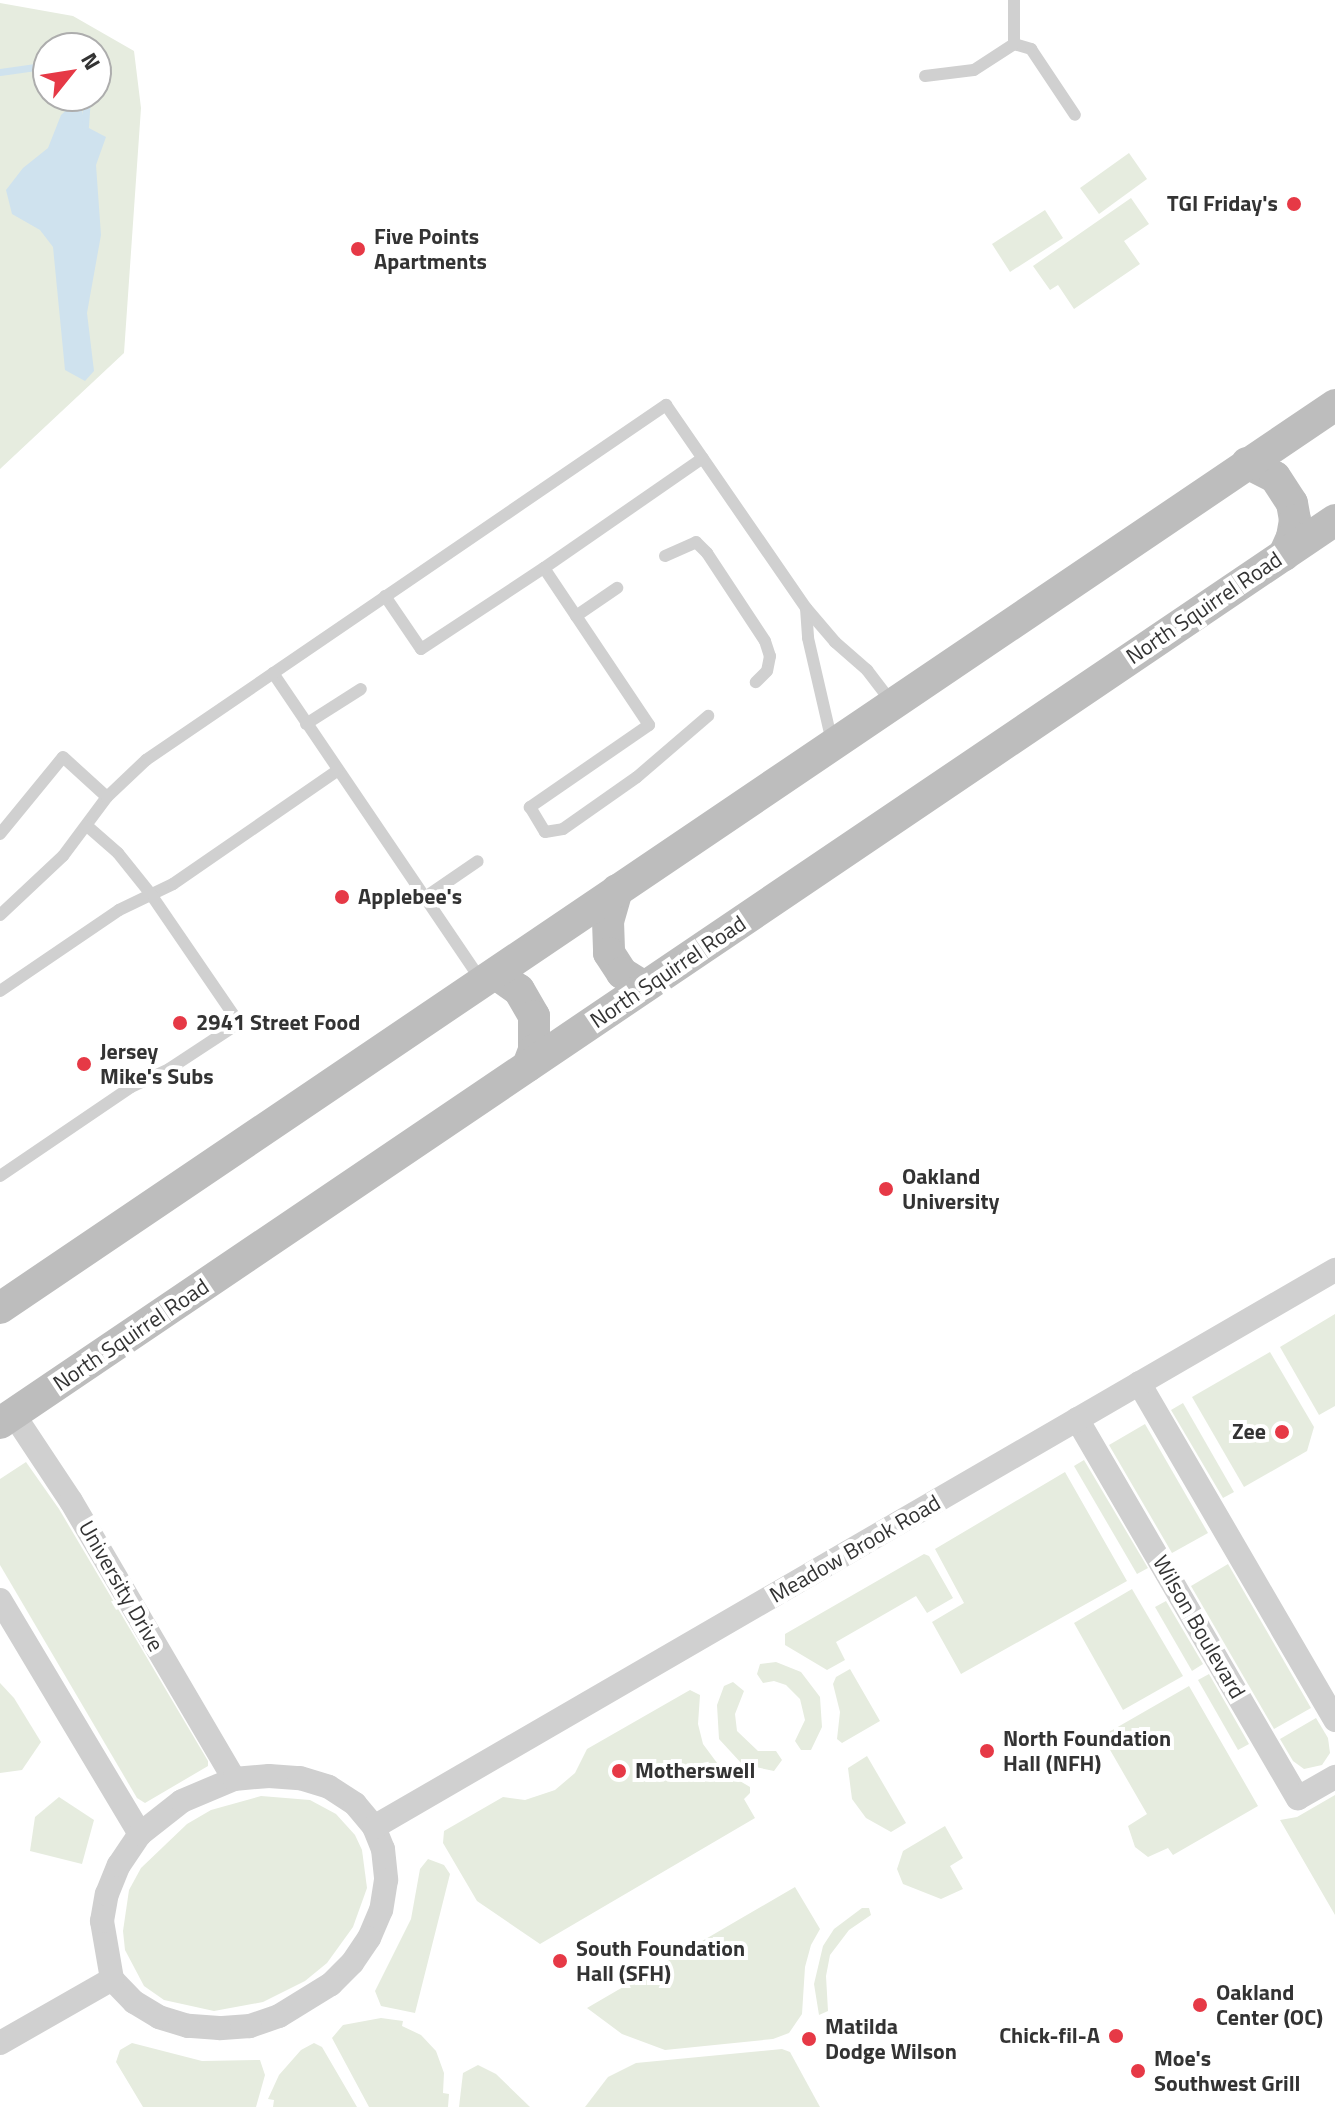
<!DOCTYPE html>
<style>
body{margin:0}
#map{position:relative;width:1335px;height:2107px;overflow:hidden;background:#fff;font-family:"Titillium Web",sans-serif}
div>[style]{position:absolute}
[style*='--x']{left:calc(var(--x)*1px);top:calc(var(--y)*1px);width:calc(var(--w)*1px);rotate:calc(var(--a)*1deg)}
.green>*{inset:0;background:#e6ecdf}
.water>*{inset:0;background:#cfe2ee}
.stream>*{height:7px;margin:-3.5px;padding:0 3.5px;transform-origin:3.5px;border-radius:3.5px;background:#cfe2ee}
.service>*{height:12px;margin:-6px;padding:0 6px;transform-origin:6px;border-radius:6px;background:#d0d0d0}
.minor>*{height:24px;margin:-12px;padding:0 12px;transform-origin:12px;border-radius:12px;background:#d0d0d0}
.secondary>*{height:32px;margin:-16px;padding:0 16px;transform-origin:16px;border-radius:16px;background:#bdbdbd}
.dots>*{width:22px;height:22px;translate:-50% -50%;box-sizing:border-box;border:4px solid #fff;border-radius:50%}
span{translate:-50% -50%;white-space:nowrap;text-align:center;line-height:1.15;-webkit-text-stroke:8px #fff;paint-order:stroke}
.poi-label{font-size:22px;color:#333;font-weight:700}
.right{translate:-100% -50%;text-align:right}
.left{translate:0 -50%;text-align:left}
.street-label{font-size:22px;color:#333}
.north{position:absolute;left:32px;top:32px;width:80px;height:80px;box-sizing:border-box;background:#fff;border:2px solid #adadad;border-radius:50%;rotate:60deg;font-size:22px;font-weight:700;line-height:32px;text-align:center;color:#333}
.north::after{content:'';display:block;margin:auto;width:28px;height:36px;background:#e63946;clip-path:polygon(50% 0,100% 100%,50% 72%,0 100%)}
</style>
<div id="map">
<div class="green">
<div style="clip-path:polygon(evenodd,0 3px,73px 16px,134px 51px,141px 108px,124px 353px,0 469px,0 3px,48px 48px,96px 48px,96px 96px,48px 96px,48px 48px)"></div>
<div style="clip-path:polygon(1129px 153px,1147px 179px,1099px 214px,1080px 188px)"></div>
<div style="clip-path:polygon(1131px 198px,1149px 224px,1124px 241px,1140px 264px,1074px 309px,1058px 285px,1050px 290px,1033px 266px)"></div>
<div style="clip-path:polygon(1045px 210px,1063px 238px,1010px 272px,992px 244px)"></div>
<div style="clip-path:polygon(1335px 1314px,1335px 1406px,1319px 1415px,1280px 1347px)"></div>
<div style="clip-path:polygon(1270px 1352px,1314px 1427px,1307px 1451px,1244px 1487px,1192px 1397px)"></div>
<div style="clip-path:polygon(1183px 1403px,1234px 1492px,1223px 1498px,1171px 1410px)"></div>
<div style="clip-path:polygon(1145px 1424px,1208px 1533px,1172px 1553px,1109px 1445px)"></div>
<div style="clip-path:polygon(1084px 1460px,1148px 1568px,1137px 1574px,1074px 1466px)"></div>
<div style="clip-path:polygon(26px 1462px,59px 1509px,208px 1761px,208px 1766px,145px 1803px,137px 1798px,0 1565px,0 1479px)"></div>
<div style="clip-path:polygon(1065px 1472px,1127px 1581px,961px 1674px,932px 1622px,964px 1603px,935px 1549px)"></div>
<div style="clip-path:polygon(924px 1554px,929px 1556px,953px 1598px,927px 1613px,916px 1596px,836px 1642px,845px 1660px,827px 1670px,785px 1645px,785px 1634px)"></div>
<div style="clip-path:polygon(1228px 1564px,1311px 1708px,1274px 1729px,1191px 1586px)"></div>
<div style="clip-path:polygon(1132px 1589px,1183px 1676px,1123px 1710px,1074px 1623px)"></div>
<div style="clip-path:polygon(1166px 1601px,1203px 1664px,1192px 1671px,1155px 1607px)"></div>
<div style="clip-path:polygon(776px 1662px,801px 1672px,820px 1697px,822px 1727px,811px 1750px,801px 1750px,795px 1741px,805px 1720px,800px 1699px,786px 1685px,774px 1681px,763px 1683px,757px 1674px,760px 1664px)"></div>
<div style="clip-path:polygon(850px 1669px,880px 1721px,842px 1743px,837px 1739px,840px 1712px,833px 1684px,836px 1677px)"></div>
<div style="clip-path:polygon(1209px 1674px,1249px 1744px,1238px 1750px,1198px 1680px)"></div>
<div style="clip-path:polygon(733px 1682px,744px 1691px,735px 1714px,737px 1731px,758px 1751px,776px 1751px,782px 1760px,774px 1771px,742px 1764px,719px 1739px,717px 1705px,724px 1686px)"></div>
<div style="clip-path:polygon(0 1683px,14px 1698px,41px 1742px,22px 1770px,0 1773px)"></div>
<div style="clip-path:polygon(1189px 1686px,1258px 1806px,1173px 1855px,1168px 1848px,1148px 1857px,1135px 1847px,1128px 1826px,1147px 1814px,1102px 1736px)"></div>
<div style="clip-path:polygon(690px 1690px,700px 1695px,698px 1724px,703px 1744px,723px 1771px,750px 1787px,750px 1793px,744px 1799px,755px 1818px,540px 1944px,477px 1901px,443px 1843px,444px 1831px,503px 1797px,525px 1800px,555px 1790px,575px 1773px,587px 1749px)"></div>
<div style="clip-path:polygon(1316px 1718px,1328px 1738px,1330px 1753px,1322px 1765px,1304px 1769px,1293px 1761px,1280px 1739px)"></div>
<div style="clip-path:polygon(867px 1756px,906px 1823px,891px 1832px,866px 1818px,852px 1799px,848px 1768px)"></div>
<div style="clip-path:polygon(1335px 1795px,1335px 1915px,1280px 1820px,1297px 1817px)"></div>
<div style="clip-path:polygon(261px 1796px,310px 1800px,336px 1814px,355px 1835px,362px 1850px,367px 1888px,353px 1927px,327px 1963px,305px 1981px,263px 2002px,214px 2011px,164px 2000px,144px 1986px,125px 1950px,123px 1931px,129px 1890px,141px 1868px,187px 1824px,211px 1810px)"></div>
<div style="clip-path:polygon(59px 1797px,94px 1820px,82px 1864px,30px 1851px,35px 1817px)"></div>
<div style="clip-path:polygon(945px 1826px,963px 1858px,950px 1866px,963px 1889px,941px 1899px,903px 1884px,897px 1869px,903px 1851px)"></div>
<div style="clip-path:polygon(428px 1859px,444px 1865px,450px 1874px,415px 2013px,381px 2006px,375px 1991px,411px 1919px,420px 1869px)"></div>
<div style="clip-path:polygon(795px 1887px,820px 1929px,811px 1945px,805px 1967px,802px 2014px,789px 2033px,773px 2039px,665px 2050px,622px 2034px,587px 2008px)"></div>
<div style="clip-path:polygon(862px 1908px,869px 1908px,871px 1915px,849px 1930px,830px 1955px,826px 1976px,828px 2011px,819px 2015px,814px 1984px,823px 1946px,834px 1929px)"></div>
<div style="clip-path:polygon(381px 2018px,403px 2021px,402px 2026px,421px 2035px,436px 2051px,444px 2073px,443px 2093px,449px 2094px,448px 2107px,369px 2107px,332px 2038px,343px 2025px)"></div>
<div style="clip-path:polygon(132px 2043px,202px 2061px,260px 2060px,265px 2075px,256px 2107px,143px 2107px,116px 2062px,120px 2050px)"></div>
<div style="clip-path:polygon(314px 2043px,322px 2047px,357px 2107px,273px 2107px,274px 2100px,268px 2099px,279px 2075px,301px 2050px)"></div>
<div style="clip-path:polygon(782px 2049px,790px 2052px,820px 2107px,585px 2107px,608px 2077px,636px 2063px)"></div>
<div style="clip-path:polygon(478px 2065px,496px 2074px,530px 2107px,459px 2107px,463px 2073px)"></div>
</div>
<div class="water">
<div style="clip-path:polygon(75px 102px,81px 104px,85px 126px,106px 137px,96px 165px,101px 235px,87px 313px,94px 371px,85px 381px,65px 370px,53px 247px,40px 230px,12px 214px,6px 190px,23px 168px,48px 148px,61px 115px)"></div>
</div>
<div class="stream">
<div style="--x:0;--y:72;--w:34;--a:-8"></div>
<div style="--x:34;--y:67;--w:15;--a:16"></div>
<div style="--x:85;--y:126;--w:30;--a:-86"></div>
</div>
<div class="service">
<div style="--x:1014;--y:44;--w:18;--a:16"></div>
<div style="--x:1031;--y:49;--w:79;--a:56.3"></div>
<div style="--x:925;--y:76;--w:49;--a:-7"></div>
<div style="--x:974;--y:70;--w:48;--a:-33"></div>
<div style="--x:1014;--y:44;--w:44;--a:-90"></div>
<div style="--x:665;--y:556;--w:34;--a:-24"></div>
<div style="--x:696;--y:542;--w:16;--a:45"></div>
<div style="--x:707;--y:553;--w:105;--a:56.6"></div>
<div style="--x:765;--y:641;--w:16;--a:72"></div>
<div style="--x:770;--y:656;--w:15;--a:101"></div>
<div style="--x:767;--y:671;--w:16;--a:135"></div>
<div style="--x:544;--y:568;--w:193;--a:-34.7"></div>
<div style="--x:385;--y:596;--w:64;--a:55.8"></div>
<div style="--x:421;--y:649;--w:147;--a:-33.4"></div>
<div style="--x:544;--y:568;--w:189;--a:56.2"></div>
<div style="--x:649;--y:725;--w:145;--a:145.4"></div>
<div style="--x:530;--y:807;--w:29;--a:59"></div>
<div style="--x:545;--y:832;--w:18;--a:-9"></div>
<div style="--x:563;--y:829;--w:90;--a:-35.1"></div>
<div style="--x:637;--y:777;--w:94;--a:-40.7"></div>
<div style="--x:806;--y:608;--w:30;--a:86"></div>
<div style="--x:808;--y:638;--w:107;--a:77"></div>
<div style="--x:576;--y:616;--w:50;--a:-34.3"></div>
<div style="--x:273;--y:673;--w:371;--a:55.9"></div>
<div style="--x:306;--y:724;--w:65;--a:-32.5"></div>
<div style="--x:0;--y:834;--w:99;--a:-50.7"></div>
<div style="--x:63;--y:757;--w:59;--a:42.3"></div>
<div style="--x:424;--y:898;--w:65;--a:-34.4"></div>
<div style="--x:0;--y:915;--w:86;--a:-43.1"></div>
<div style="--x:63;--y:856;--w:74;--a:-53.3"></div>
<div style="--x:107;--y:797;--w:54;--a:-43.5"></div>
<div style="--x:146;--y:760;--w:630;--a:-34.32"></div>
<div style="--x:666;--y:405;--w:247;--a:55.4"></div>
<div style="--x:806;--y:608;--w:45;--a:49.5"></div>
<div style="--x:835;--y:642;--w:43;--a:41.2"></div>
<div style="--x:867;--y:670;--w:43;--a:52.6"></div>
<div style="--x:0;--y:991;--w:144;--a:-34.2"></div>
<div style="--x:119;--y:910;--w:60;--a:-25.7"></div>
<div style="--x:173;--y:884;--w:199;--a:-34.6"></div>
<div style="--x:0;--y:1176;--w:158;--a:-34.2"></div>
<div style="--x:131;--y:1087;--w:42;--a:-25.3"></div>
<div style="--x:169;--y:1069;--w:84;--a:-33.3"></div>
<div style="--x:239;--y:1023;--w:158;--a:-124.4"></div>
<div style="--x:150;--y:893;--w:51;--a:-128.7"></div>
<div style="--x:118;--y:853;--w:41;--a:-138.9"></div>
</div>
<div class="minor">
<div style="--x:1139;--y:1383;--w:390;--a:59.8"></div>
<div style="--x:14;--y:1415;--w:103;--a:56.5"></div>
<div style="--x:71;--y:1501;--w:322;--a:59.6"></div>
<div style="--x:1077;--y:1419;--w:439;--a:59.8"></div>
<div style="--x:1298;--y:1798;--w:43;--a:-29.6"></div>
<div style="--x:0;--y:1600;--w:273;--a:59.1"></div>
<div style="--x:269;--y:1776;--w:31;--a:4"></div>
<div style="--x:300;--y:1778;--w:30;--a:17"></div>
<div style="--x:329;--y:1787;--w:31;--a:33"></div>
<div style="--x:355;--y:1804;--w:30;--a:50"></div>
<div style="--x:374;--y:1827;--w:24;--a:68"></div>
<div style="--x:383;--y:1849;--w:31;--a:84"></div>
<div style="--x:386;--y:1880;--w:30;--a:99"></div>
<div style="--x:381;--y:1910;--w:30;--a:113"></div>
<div style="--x:369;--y:1938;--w:30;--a:124"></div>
<div style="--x:352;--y:1963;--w:30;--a:135"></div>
<div style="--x:331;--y:1984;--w:61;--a:148.4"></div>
<div style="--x:279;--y:2016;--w:31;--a:161"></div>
<div style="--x:250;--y:2026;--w:31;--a:176"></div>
<div style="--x:219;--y:2028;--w:31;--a:-176"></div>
<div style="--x:188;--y:2026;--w:30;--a:-163"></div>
<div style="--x:159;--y:2017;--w:29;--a:-149"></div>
<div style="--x:134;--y:2002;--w:32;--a:-134"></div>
<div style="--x:112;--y:1979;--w:59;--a:-99.8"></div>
<div style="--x:102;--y:1921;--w:27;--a:-80"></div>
<div style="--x:107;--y:1894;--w:31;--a:-68"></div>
<div style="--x:119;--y:1865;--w:37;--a:-56"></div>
<div style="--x:140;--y:1834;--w:53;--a:-38.2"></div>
<div style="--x:182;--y:1801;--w:56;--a:-22.9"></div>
<div style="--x:234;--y:1779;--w:35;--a:-5"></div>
<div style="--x:374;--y:1827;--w:1111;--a:-30.1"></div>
<div style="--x:0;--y:2043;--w:129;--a:-29.7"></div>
</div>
<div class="secondary">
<div style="--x:1247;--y:463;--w:31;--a:27"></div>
<div style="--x:1275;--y:477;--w:31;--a:57"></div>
<div style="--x:1292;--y:503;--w:17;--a:80"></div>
<div style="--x:1295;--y:520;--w:17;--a:100"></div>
<div style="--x:1292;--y:537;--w:20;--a:114"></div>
<div style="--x:617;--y:890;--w:32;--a:106"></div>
<div style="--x:608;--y:921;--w:32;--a:88"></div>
<div style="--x:609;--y:953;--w:24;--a:57"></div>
<div style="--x:622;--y:973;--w:26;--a:32"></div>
<div style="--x:496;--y:974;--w:28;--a:35"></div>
<div style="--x:519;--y:990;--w:30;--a:60"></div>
<div style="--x:534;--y:1016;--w:34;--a:90"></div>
<div style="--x:534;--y:1050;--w:17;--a:111"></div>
<div style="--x:0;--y:1308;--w:1612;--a:-34.07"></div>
<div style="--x:0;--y:1423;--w:1612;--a:-34.07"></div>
</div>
<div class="dots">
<div style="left:1294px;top:204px;background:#e63946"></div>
<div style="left:358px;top:249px;background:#e63946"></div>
<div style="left:342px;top:897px;background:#e63946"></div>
<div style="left:180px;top:1023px;background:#e63946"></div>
<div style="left:84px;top:1064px;background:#e63946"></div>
<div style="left:886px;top:1189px;background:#e63946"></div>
<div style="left:1282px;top:1432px;background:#e63946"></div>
<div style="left:987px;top:1751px;background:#e63946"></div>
<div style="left:619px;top:1771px;background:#e63946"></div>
<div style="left:560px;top:1961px;background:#e63946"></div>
<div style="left:1200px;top:2005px;background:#e63946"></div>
<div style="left:1116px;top:2036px;background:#e63946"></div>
<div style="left:809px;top:2039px;background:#e63946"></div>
<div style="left:1138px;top:2071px;background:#e63946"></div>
</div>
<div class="poi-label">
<span class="right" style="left:1278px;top:204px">TGI Friday's</span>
<span class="left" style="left:374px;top:249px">Five Points<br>Apartments</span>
<span class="left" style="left:358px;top:897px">Applebee's</span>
<span class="left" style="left:196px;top:1023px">2941 Street Food</span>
<span class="left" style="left:100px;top:1064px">Jersey<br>Mike's Subs</span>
<span class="left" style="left:902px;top:1189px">Oakland<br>University</span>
<span class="right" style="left:1266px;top:1432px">Zee</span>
<span class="left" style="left:1003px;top:1751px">North Foundation<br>Hall (NFH)</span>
<span class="left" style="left:635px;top:1771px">Motherswell</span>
<span class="left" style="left:576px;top:1961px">South Foundation<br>Hall (SFH)</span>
<span class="left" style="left:1216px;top:2005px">Oakland<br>Center (OC)</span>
<span class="left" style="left:825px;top:2039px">Matilda<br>Dodge Wilson</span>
<span class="right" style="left:1100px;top:2036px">Chick-fil-A</span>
<span class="left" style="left:1154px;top:2071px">Moe's<br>Southwest Grill</span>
</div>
<div class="street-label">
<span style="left:1204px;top:608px;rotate:-34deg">North Squirrel Road</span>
<span style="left:668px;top:972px;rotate:-34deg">North Squirrel Road</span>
<span style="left:131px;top:1335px;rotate:-34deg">North Squirrel Road</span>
<span style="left:855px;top:1549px;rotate:-30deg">Meadow Brook Road</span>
<span style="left:121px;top:1586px;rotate:60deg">University Drive</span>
<span style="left:1199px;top:1627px;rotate:60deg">Wilson Boulevard</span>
</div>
<div class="north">N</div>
</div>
